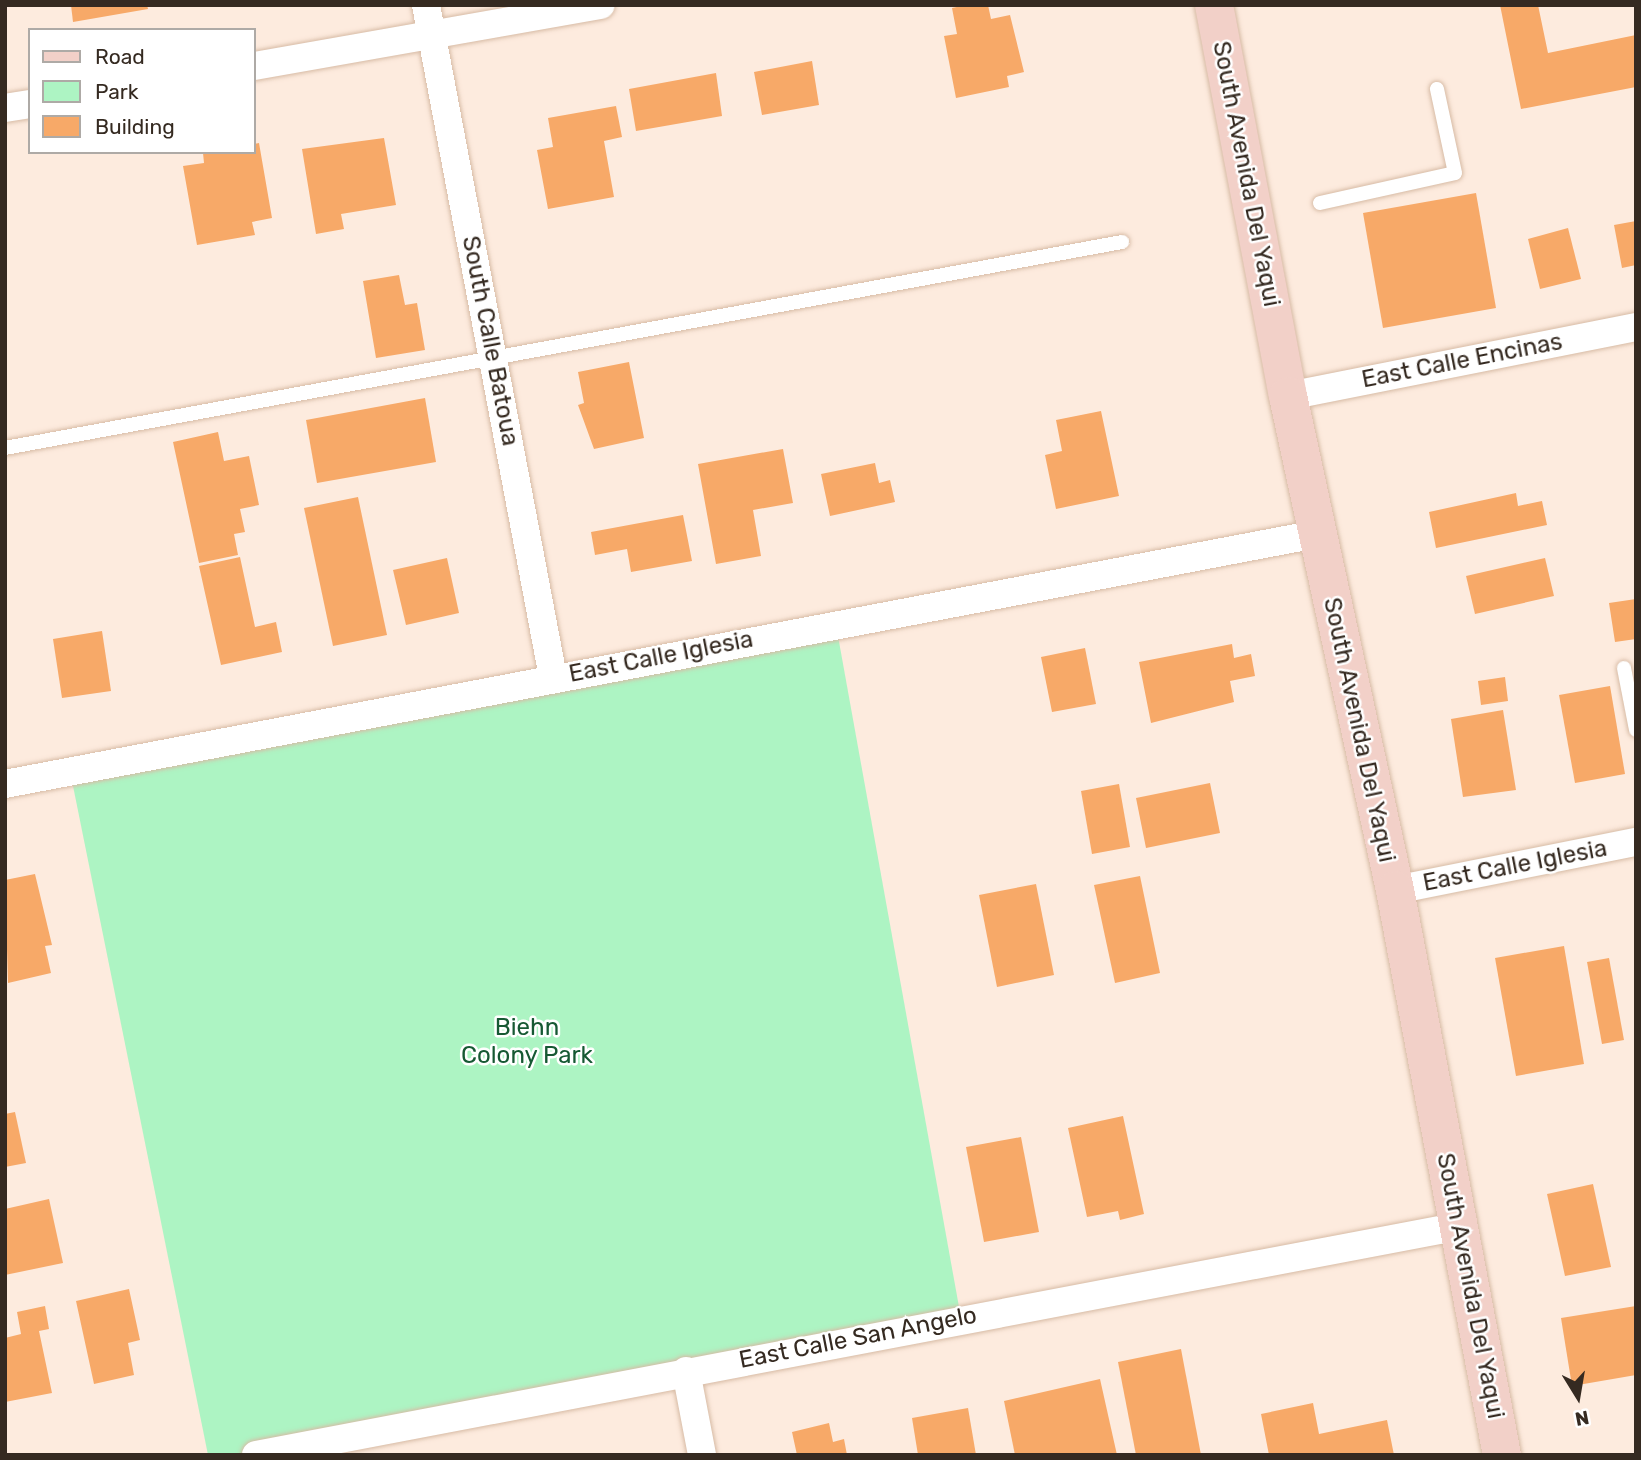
<!DOCTYPE html>
<style>
body{margin:0}
#map{position:relative;width:1641px;height:1460px;overflow:hidden;background:#fdebde;font-family:Rubik,sans-serif}
div>[style]{position:absolute}
[style*='--x']{left:calc(var(--x)*1px);top:calc(var(--y)*1px);width:calc(var(--w)*1px);rotate:calc(var(--a)*1deg)}
.green>*{inset:0;background:#adf4c3}
.building>*{inset:0;background:#f7a968}
.roads{filter:drop-shadow(0 0 2px #d7bba5) drop-shadow(0 0 2px #d7bba5)}
.lane>*{height:14px;margin:-7px;padding:0 7px;transform-origin:7px;border-radius:7px;background:#fff}
.street>*{height:28px;margin:-14px;padding:0 14px;transform-origin:14px;border-radius:14px;background:#fff}
.secondary>*{height:38px;margin:-19px;padding:0 19px;transform-origin:19px;border-radius:19px;background:#f2d0c8}
span{translate:-50% -50%;white-space:nowrap;text-align:center;line-height:1.15;-webkit-text-stroke:5px #fff;paint-order:stroke}
.street-label{font-size:24px;color:#352a21}
.park-label{font-size:24px;color:#165933}
.frame{position:absolute;inset:0;border:7px solid #352a21;pointer-events:none}
.legend{position:absolute;left:28px;top:28px;width:228px;height:126px;box-sizing:border-box;background:#fff;border:2px solid #aeaaa6;margin:0;padding:9px 12px;list-style:none;font-size:21px;color:#352a21}
.legend li{display:flex;align-items:center;gap:14px;height:35px}
.legend b{width:35px;border:2px solid #aeaaa6}
.north{position:absolute;left:1543px;top:1362px;width:70px;height:70px;-webkit-text-stroke:5px #fff;paint-order:stroke;rotate:169deg;font-size:19px;font-weight:700;line-height:28px;text-align:center;color:#352a21}
.north::after{content:'';display:block;margin:auto;width:24px;height:32px;background:#352a21;clip-path:polygon(50% 0,100% 100%,50% 72%,0 100%)}
</style>
<div id="map">
<div class="green">
<div style="clip-path:polygon(836px 625px,961px 1318px,256px 1455px,208px 1455px,70px 771px)"></div>
</div>
<div class="building">
<div style="clip-path:polygon(71px 5px,147px 5px,148px 9px,73px 22px)"></div>
<div style="clip-path:polygon(966px 5px,988px 5px,991px 19px,1010px 15px,1024px 72px,1007px 76px,1009px 87px,956px 98px,944px 36px,957px 34px,952px 8px)"></div>
<div style="clip-path:polygon(1500px 5px,1538px 5px,1548px 53px,1636px 35px,1636px 87px,1521px 109px)"></div>
<div style="clip-path:polygon(812px 61px,819px 105px,762px 115px,754px 72px)"></div>
<div style="clip-path:polygon(716px 73px,722px 116px,636px 131px,629px 89px)"></div>
<div style="clip-path:polygon(616px 106px,622px 137px,604px 141px,614px 197px,548px 209px,537px 150px,553px 147px,548px 118px)"></div>
<div style="clip-path:polygon(384px 138px,396px 205px,341px 214px,344px 229px,316px 234px,302px 149px)"></div>
<div style="clip-path:polygon(259px 143px,272px 218px,252px 222px,255px 235px,197px 245px,183px 166px,204px 163px,203px 153px,254px 152px,254px 144px)"></div>
<div style="clip-path:polygon(1476px 193px,1496px 308px,1383px 328px,1363px 213px)"></div>
<div style="clip-path:polygon(1636px 221px,1636px 265px,1622px 268px,1614px 225px)"></div>
<div style="clip-path:polygon(1568px 228px,1581px 279px,1540px 289px,1528px 239px)"></div>
<div style="clip-path:polygon(399px 275px,405px 305px,417px 303px,425px 350px,376px 358px,363px 281px)"></div>
<div style="clip-path:polygon(629px 362px,644px 438px,594px 449px,578px 405px,584px 403px,578px 372px)"></div>
<div style="clip-path:polygon(425px 398px,436px 462px,317px 483px,306px 420px)"></div>
<div style="clip-path:polygon(1101px 411px,1119px 496px,1056px 509px,1045px 455px,1062px 451px,1056px 420px)"></div>
<div style="clip-path:polygon(218px 432px,224px 461px,249px 456px,259px 505px,240px 509px,245px 532px,234px 534px,238px 555px,199px 563px,173px 442px)"></div>
<div style="clip-path:polygon(783px 449px,793px 503px,753px 510px,761px 556px,716px 564px,698px 464px)"></div>
<div style="clip-path:polygon(875px 463px,879px 483px,890px 480px,895px 502px,830px 516px,821px 474px)"></div>
<div style="clip-path:polygon(1516px 493px,1518px 506px,1542px 501px,1547px 525px,1436px 548px,1429px 512px)"></div>
<div style="clip-path:polygon(358px 497px,387px 635px,333px 646px,304px 508px)"></div>
<div style="clip-path:polygon(683px 515px,692px 561px,631px 572px,627px 549px,595px 555px,591px 532px)"></div>
<div style="clip-path:polygon(240px 557px,255px 627px,276px 622px,282px 652px,221px 665px,199px 566px)"></div>
<div style="clip-path:polygon(447px 558px,459px 613px,406px 625px,393px 570px)"></div>
<div style="clip-path:polygon(1545px 558px,1554px 596px,1475px 614px,1466px 576px)"></div>
<div style="clip-path:polygon(1636px 599px,1636px 639px,1615px 642px,1609px 603px)"></div>
<div style="clip-path:polygon(102px 631px,111px 691px,62px 698px,53px 639px)"></div>
<div style="clip-path:polygon(1232px 644px,1234px 658px,1251px 654px,1255px 676px,1230px 681px,1234px 702px,1151px 723px,1139px 662px)"></div>
<div style="clip-path:polygon(1085px 648px,1096px 704px,1052px 712px,1041px 657px)"></div>
<div style="clip-path:polygon(1505px 677px,1508px 701px,1481px 705px,1478px 681px)"></div>
<div style="clip-path:polygon(1610px 686px,1625px 774px,1575px 783px,1559px 695px)"></div>
<div style="clip-path:polygon(1503px 710px,1516px 790px,1463px 797px,1451px 719px)"></div>
<div style="clip-path:polygon(1210px 783px,1220px 833px,1146px 848px,1136px 798px)"></div>
<div style="clip-path:polygon(1119px 784px,1130px 847px,1092px 854px,1081px 791px)"></div>
<div style="clip-path:polygon(35px 874px,52px 945px,45px 946px,51px 973px,8px 983px,5px 880px)"></div>
<div style="clip-path:polygon(1140px 876px,1160px 973px,1115px 983px,1094px 885px)"></div>
<div style="clip-path:polygon(1036px 884px,1054px 975px,997px 987px,979px 895px)"></div>
<div style="clip-path:polygon(1564px 946px,1584px 1064px,1516px 1076px,1495px 958px)"></div>
<div style="clip-path:polygon(1609px 958px,1624px 1040px,1602px 1044px,1587px 962px)"></div>
<div style="clip-path:polygon(15px 1112px,26px 1163px,5px 1167px,5px 1114px)"></div>
<div style="clip-path:polygon(1123px 1116px,1144px 1214px,1120px 1220px,1118px 1211px,1087px 1217px,1068px 1128px)"></div>
<div style="clip-path:polygon(1021px 1137px,1039px 1232px,984px 1242px,966px 1147px)"></div>
<div style="clip-path:polygon(1593px 1184px,1611px 1267px,1565px 1276px,1547px 1194px)"></div>
<div style="clip-path:polygon(49px 1199px,63px 1263px,5px 1275px,5px 1209px)"></div>
<div style="clip-path:polygon(129px 1289px,140px 1340px,128px 1343px,134px 1375px,94px 1384px,76px 1301px)"></div>
<div style="clip-path:polygon(45px 1306px,49px 1329px,39px 1331px,52px 1393px,5px 1402px,5px 1338px,21px 1334px,17px 1312px)"></div>
<div style="clip-path:polygon(1636px 1306px,1636px 1375px,1572px 1386px,1561px 1318px)"></div>
<div style="clip-path:polygon(1181px 1349px,1201px 1455px,1136px 1455px,1118px 1362px)"></div>
<div style="clip-path:polygon(1100px 1379px,1117px 1455px,1015px 1455px,1004px 1401px)"></div>
<div style="clip-path:polygon(1313px 1403px,1319px 1434px,1387px 1420px,1394px 1455px,1269px 1455px,1261px 1414px)"></div>
<div style="clip-path:polygon(968px 1408px,976px 1455px,918px 1455px,912px 1418px)"></div>
<div style="clip-path:polygon(829px 1423px,833px 1442px,844px 1439px,847px 1455px,797px 1455px,792px 1432px)"></div>
</div>
<div class="roads">
<div class="lane">
<div style="--x:1320;--y:203;--w:138;--a:-12.5"></div>
<div style="--x:1455;--y:173;--w:86;--a:-102.1"></div>
<div style="--x:5;--y:448;--w:1136;--a:-10.45"></div>
<div style="--x:1624;--y:668;--w:63;--a:79"></div>
</div>
<div class="street">
<div style="--x:426;--y:5;--w:684;--a:79.3"></div>
<div style="--x:254;--y:66;--w:352;--a:-10"></div>
<div style="--x:5;--y:108;--w:25;--a:-9"></div>
<div style="--x:1288;--y:396;--w:355;--a:-11.2"></div>
<div style="--x:5;--y:784;--w:1336;--a:-10.79"></div>
<div style="--x:1395;--y:890;--w:246;--a:-11.3"></div>
<div style="--x:686;--y:1371;--w:86;--a:79.2"></div>
<div style="--x:256;--y:1455;--w:1226;--a:-10.77"></div>
</div>
<div class="secondary">
<div style="--x:1214;--y:5;--w:398;--a:79.3"></div>
<div style="--x:1288;--y:396;--w:505;--a:77.78"></div>
<div style="--x:1395;--y:890;--w:575;--a:79.28"></div>
</div>
</div>
<div class="street-label">
<span style="left:1246px;top:174px;rotate:79deg">South Avenida Del Yaqui</span>
<span style="left:490px;top:341px;rotate:79deg">South Calle Batoua</span>
<span style="left:1462px;top:361px;rotate:-11deg">East Calle Encinas</span>
<span style="left:661px;top:657px;rotate:-11deg">East Calle Iglesia</span>
<span style="left:1359px;top:730px;rotate:78deg">South Avenida Del Yaqui</span>
<span style="left:1515px;top:866px;rotate:-11deg">East Calle Iglesia</span>
<span style="left:1470px;top:1286px;rotate:79deg">South Avenida Del Yaqui</span>
<span style="left:858px;top:1338px;rotate:-11deg">East Calle San Angelo</span>
</div>
<div class="park-label">
<span style="left:527px;top:1042px">Biehn<br>Colony Park</span>
</div>
<div class="frame"></div>
<ul class="legend">
<li><b style="height:9px;background:#f2d0c8"></b>Road</li>
<li><b style="height:19px;background:#adf4c3"></b>Park</li>
<li><b style="height:19px;background:#f7a968"></b>Building</li>
</ul>
<div class="north">N</div>
</div>
